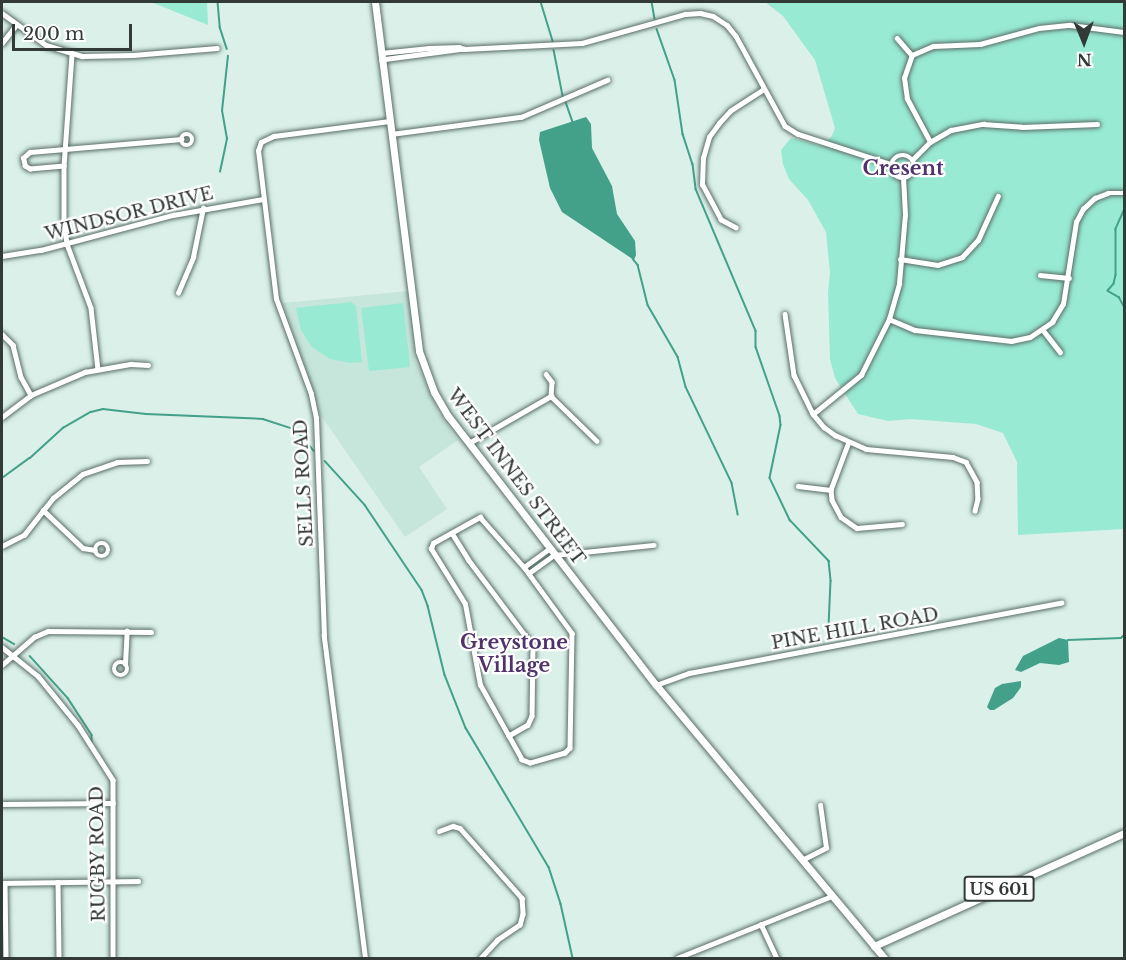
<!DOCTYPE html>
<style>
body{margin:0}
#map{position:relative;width:1126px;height:960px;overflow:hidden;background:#daf0e9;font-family:"Libre Baskerville",serif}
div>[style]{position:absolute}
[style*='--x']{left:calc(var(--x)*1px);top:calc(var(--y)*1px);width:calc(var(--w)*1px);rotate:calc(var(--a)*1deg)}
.built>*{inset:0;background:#c6e5db}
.green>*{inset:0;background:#98ead3}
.water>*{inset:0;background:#43a089}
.stream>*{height:1.5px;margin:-0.75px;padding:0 0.75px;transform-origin:0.75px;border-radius:0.75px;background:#43a089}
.roads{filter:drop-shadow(0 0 2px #5a6d67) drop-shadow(0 0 2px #5a6d67)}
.minor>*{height:4.5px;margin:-2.25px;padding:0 2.25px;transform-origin:2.25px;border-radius:2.25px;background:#fff}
.minor>.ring{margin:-2.25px;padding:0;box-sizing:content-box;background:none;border:4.5px solid #fff;border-radius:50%}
.primary>*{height:7px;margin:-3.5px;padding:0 3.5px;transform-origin:3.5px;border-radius:3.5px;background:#fff}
span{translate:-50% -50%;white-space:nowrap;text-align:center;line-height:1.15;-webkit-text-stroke:4.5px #fff;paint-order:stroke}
.shield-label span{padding:2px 4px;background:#fff;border:2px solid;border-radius:4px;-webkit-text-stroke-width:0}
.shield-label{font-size:16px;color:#313a37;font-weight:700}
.street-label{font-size:18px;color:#313a37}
.neighbourhood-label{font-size:20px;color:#50326c;font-weight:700}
.frame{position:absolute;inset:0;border:3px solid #313a37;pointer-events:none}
.north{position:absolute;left:1054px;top:12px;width:60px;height:60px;-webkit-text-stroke:4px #fff;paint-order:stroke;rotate:179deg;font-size:16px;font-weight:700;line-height:24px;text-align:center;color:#313a37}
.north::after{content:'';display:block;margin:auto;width:21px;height:27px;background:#313a37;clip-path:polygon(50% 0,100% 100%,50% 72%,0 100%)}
.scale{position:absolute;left:12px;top:24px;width:120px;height:27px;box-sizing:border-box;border:3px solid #313a37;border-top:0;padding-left:8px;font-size:18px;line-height:21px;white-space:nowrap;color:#313a37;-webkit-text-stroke:4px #fff;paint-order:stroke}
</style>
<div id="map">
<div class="built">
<div style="clip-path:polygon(409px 291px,415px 360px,439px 414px,458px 440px,419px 467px,447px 509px,405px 537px,320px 414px,283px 303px)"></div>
</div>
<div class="green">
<div style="clip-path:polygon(151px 2px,207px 2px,208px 25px)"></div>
<div style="clip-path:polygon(765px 2px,1124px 2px,1124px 529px,1018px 535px,1017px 462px,1003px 433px,976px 424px,910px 419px,888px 421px,858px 414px,835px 378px,830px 359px,828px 292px,830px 273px,826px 232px,808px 200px,789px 179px,783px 164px,781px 150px,791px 138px,821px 146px,832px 136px,835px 128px,815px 60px,783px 16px)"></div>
<div style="clip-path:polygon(351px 302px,356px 306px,362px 362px,350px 363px,330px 359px,312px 347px,301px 330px,296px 308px)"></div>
<div style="clip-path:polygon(403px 303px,410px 367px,369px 371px,361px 308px)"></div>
</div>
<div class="water">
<div style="clip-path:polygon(586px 117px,591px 124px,592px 148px,612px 186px,617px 214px,635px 241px,636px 255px,634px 260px,562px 212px,550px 188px,539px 140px,540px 132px)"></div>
<div style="clip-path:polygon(1059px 638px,1068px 640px,1069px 662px,1059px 665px,1040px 663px,1021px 672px,1015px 670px,1023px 656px)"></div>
<div style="clip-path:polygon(1021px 681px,1021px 687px,1013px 698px,994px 710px,990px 710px,987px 707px,995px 688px,1002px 684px)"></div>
</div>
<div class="stream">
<div style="--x:218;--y:2;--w:25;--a:85"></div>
<div style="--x:220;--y:27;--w:23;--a:72"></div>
<div style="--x:541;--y:2;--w:41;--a:72.9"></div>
<div style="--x:652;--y:2;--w:17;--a:80"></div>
<div style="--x:657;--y:29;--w:54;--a:70.6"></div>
<div style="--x:675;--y:80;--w:55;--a:81.6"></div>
<div style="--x:683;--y:134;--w:32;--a:72"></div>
<div style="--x:693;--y:164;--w:25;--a:83"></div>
<div style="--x:696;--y:189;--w:154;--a:67.1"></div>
<div style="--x:756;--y:331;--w:16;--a:90"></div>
<div style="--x:756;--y:347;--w:73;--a:70.8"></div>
<div style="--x:780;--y:416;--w:9;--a:84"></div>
<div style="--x:781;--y:425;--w:54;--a:101.7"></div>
<div style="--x:770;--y:478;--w:47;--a:64.5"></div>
<div style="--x:790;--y:520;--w:57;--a:46.4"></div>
<div style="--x:829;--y:561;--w:20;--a:84"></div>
<div style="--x:831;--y:581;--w:45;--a:92.5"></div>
<div style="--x:554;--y:50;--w:47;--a:78.9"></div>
<div style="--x:566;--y:102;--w:21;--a:71"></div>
<div style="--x:220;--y:172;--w:34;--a:-78"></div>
<div style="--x:227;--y:139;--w:28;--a:-100"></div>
<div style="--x:222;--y:111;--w:55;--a:-83.8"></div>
<div style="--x:1124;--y:211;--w:20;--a:114"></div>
<div style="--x:1116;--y:229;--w:46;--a:90"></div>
<div style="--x:1116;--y:275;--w:9;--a:103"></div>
<div style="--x:1114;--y:284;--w:9;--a:131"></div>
<div style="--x:1108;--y:291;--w:13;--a:29"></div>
<div style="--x:1119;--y:297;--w:10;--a:61"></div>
<div style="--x:633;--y:259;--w:8;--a:50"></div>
<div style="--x:638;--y:265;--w:41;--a:76"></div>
<div style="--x:648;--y:305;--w:60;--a:60"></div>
<div style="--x:678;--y:357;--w:31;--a:75"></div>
<div style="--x:686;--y:387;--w:106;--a:64.4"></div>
<div style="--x:732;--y:483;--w:32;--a:79"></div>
<div style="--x:325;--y:461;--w:59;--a:47.7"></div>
<div style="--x:365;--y:505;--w:102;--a:56.2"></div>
<div style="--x:422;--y:590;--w:17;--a:69"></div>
<div style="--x:428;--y:606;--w:71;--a:76.2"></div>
<div style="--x:445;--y:675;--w:57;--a:68.4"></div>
<div style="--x:466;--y:728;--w:162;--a:59.2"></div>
<div style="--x:549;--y:867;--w:39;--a:72"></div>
<div style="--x:561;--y:904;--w:55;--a:77.5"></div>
<div style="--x:2;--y:478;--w:34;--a:-36"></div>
<div style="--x:30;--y:458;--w:45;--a:-42.3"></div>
<div style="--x:63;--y:428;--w:32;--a:-30"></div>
<div style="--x:91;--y:412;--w:12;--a:-14"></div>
<div style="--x:103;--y:409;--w:43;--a:6.6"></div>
<div style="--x:146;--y:414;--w:117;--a:2.4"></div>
<div style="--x:263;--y:419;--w:29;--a:18"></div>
<div style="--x:291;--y:428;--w:14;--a:36"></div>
<div style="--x:302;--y:436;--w:19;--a:51"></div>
<div style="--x:2;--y:637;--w:14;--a:30"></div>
<div style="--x:1068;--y:640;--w:53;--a:-2.2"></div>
<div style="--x:1121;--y:638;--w:4;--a:-45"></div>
<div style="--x:30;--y:656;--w:57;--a:47.9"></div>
<div style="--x:68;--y:698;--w:44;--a:57"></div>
<div style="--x:92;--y:735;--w:10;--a:90"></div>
</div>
<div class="roads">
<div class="minor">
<div style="--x:2;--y:13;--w:54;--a:36"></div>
<div style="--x:46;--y:45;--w:38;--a:17"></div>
<div style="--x:82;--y:56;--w:51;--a:-1.1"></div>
<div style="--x:133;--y:55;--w:84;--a:-4.8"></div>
<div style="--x:897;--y:38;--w:23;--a:49"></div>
<div style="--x:2;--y:43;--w:23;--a:-52"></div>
<div style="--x:464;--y:49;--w:118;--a:-2.9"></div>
<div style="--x:582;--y:43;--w:107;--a:-15.7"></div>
<div style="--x:685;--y:14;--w:15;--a:-4"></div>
<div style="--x:700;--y:13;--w:13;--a:13"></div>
<div style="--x:713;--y:16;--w:17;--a:33"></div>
<div style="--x:727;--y:25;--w:14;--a:51"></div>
<div style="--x:736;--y:36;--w:102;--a:61.4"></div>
<div style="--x:785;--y:126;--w:15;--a:32"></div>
<div style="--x:798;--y:134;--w:98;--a:17.9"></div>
<div style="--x:381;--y:53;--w:48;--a:-5.9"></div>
<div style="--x:429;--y:48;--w:30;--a:-2"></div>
<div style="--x:459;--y:47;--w:5;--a:22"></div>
<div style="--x:464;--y:49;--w:83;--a:172.4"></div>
<div style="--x:72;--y:55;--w:111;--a:94.1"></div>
<div style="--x:64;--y:166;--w:58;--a:90"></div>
<div style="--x:64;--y:224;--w:20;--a:81"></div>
<div style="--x:67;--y:244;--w:68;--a:69.4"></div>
<div style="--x:91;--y:308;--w:61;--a:83.5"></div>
<div style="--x:391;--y:134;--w:131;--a:-7.5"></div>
<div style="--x:521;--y:117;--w:94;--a:-23.3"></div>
<div class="ring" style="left:181px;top:134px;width:7.5px;height:7.5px"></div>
<div style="--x:930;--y:142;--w:49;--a:-118.1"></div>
<div style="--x:907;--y:99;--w:21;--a:-98"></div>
<div style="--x:904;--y:78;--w:24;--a:-71"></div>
<div style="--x:912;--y:55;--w:23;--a:-23"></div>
<div style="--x:933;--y:46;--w:47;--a:-2.4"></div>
<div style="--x:980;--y:44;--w:61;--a:-15.2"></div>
<div style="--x:1039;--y:28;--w:31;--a:-6"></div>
<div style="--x:1070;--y:25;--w:54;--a:7.4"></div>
<div class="ring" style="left:891px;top:155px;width:19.5px;height:19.5px"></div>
<div style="--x:913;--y:159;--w:24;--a:-45"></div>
<div style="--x:930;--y:142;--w:24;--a:-30"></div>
<div style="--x:951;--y:130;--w:33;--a:-11"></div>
<div style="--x:983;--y:124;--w:39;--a:4"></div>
<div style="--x:1022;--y:127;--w:75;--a:-2.3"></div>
<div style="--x:64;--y:166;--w:34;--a:175"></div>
<div style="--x:30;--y:169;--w:6;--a:-149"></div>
<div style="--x:25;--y:166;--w:8;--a:-104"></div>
<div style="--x:23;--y:158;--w:9;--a:-41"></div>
<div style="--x:30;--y:152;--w:152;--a:-4.9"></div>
<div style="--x:736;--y:228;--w:17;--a:-152"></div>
<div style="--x:721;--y:220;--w:40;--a:-118"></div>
<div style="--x:702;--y:185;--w:27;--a:-88"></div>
<div style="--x:703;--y:158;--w:22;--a:-74"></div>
<div style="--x:709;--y:137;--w:17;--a:-54"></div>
<div style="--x:719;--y:123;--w:16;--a:-47"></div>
<div style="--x:730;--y:111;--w:40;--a:-32.9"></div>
<div style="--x:2;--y:256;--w:39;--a:-9"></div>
<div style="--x:41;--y:250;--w:137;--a:-14.9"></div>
<div style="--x:173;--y:215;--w:91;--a:-10.1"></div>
<div style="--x:900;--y:259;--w:38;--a:9"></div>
<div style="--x:938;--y:265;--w:25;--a:-18"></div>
<div style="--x:962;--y:257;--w:23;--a:-47"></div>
<div style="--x:978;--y:240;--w:48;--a:-65.6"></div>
<div style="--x:1040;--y:275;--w:29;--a:6"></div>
<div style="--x:178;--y:293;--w:39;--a:-67"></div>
<div style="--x:193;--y:257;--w:50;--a:-78.5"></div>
<div style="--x:785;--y:314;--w:62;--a:81.6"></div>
<div style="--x:794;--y:375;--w:43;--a:64"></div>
<div style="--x:813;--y:414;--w:17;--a:50"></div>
<div style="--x:824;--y:427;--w:14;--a:36"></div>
<div style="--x:835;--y:435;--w:34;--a:24"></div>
<div style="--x:866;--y:449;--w:87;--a:5.3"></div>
<div style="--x:953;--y:457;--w:14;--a:21"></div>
<div style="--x:966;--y:462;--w:23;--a:61"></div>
<div style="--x:977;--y:482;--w:17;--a:87"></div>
<div style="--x:978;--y:499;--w:12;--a:104"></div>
<div style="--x:889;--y:319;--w:28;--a:23"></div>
<div style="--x:915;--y:330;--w:97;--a:6.5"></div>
<div style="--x:1011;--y:341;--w:19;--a:-12"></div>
<div style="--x:1030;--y:337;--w:27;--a:-34"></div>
<div style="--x:1052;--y:322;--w:21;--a:-59"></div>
<div style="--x:1063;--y:304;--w:83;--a:-81"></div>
<div style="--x:1076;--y:222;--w:15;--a:-62"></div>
<div style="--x:1083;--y:209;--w:16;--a:-43"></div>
<div style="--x:1095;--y:198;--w:14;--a:-21"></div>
<div style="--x:1108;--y:193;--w:16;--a:0"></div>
<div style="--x:1043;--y:330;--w:28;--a:52"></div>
<div style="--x:2;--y:334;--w:16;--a:45"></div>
<div style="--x:13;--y:345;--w:33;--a:76"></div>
<div style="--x:21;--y:377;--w:21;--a:61"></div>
<div style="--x:546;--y:374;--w:10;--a:53"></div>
<div style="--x:552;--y:382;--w:14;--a:94"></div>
<div style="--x:551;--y:396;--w:64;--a:44.4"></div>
<div style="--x:813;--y:414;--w:62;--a:-39.1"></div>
<div style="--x:861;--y:375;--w:63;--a:-63.4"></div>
<div style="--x:889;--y:319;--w:37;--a:-74"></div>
<div style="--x:899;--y:283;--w:68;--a:-85"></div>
<div style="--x:905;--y:215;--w:36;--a:-93"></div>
<div style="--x:2;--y:417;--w:36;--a:-37"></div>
<div style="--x:31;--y:395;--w:59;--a:-23.1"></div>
<div style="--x:85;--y:372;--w:47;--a:-9.9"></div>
<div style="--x:131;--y:364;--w:17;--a:3"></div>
<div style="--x:849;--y:442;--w:51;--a:110.6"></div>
<div style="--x:831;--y:490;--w:10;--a:84"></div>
<div style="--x:832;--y:500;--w:19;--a:62"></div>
<div style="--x:841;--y:517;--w:19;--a:35"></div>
<div style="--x:857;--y:528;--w:45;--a:-5.1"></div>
<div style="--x:469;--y:443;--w:95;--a:-29.8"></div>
<div style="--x:798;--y:486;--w:33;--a:7"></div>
<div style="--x:43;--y:510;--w:55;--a:43.5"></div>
<div style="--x:83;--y:548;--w:12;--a:9"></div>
<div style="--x:480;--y:517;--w:67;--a:48.7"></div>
<div style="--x:524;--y:567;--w:82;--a:54"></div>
<div style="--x:572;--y:633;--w:115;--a:91"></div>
<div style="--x:570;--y:748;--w:7;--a:135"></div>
<div style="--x:565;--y:753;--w:36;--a:164"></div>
<div style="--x:530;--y:763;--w:9;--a:-159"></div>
<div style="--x:522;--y:760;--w:86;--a:-119.2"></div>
<div style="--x:480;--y:685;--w:82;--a:-100.5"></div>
<div style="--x:465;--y:604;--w:65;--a:-121.7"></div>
<div style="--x:431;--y:549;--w:6;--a:-72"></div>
<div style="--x:433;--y:543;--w:54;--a:-29"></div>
<div style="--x:452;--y:533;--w:31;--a:58"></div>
<div style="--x:468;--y:559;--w:109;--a:53.2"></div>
<div style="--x:533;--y:646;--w:70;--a:90.8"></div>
<div style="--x:532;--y:716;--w:10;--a:114"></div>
<div style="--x:528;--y:725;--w:22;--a:150"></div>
<div class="ring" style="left:95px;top:543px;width:9.5px;height:9.5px"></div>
<div style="--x:2;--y:546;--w:25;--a:-27"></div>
<div style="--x:24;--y:535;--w:47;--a:-51.9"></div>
<div style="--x:53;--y:498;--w:38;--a:-39"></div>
<div style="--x:83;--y:474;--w:36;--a:-19"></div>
<div style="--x:117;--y:462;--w:30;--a:-2"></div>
<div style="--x:524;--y:567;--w:31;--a:-36"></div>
<div style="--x:529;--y:573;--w:31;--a:-36"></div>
<div style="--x:554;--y:555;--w:100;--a:-5.8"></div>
<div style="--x:2;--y:647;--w:46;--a:38.9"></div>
<div style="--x:38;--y:676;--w:63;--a:50.8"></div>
<div style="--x:78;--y:725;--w:65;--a:57.5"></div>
<div style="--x:113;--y:780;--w:178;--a:90"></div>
<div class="ring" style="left:114px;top:662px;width:9.5px;height:9.5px"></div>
<div style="--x:125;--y:664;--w:33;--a:-87"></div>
<div style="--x:2;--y:665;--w:43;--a:-41.2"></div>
<div style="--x:34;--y:637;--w:15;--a:-23"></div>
<div style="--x:48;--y:631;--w:103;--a:0.6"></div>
<div style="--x:656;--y:685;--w:35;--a:-20"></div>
<div style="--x:689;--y:673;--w:379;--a:-10.7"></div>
<div style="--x:2;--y:804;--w:111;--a:-0.5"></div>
<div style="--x:439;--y:831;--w:15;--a:-20"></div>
<div style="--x:453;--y:826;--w:7;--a:16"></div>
<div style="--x:460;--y:828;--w:94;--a:48.5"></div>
<div style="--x:522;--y:898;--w:16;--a:86"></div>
<div style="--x:523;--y:914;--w:11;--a:105"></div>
<div style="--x:520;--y:925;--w:27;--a:146"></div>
<div style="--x:498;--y:940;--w:25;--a:133"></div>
<div style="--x:802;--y:860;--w:27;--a:-27"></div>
<div style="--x:826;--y:848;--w:43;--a:-97.9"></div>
<div style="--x:58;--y:882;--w:76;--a:89.2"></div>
<div style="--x:2;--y:883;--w:136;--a:-0.8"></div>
<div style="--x:5;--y:883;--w:75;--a:89.2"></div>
<div style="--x:761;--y:924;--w:38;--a:65"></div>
<div style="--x:365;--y:958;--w:325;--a:-97.3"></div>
<div style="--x:324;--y:636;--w:218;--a:-92.1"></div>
<div style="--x:316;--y:418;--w:25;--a:-102"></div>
<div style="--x:311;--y:394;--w:101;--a:-110.2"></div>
<div style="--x:276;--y:299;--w:149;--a:-96.9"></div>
<div style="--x:258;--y:151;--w:9;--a:-72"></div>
<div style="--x:261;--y:142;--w:14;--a:-25"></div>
<div style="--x:274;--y:136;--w:116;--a:-7.4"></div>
<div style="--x:677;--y:958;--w:167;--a:-21.8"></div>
</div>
<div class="primary">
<div style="--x:375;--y:2;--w:352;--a:82.8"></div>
<div style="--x:419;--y:351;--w:44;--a:69.9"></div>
<div style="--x:434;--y:392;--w:28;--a:60"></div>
<div style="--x:448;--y:416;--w:340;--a:52.3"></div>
<div style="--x:656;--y:685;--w:356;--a:50.1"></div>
<div style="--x:874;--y:946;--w:274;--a:-24.3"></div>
</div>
</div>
<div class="shield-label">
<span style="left:999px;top:889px">US 601</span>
</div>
<div class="street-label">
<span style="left:129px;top:214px;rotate:-14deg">WINDSOR DRIVE</span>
<span style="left:516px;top:477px;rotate:53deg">WEST INNES STREET</span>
<span style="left:304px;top:483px;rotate:-93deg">SELLS ROAD</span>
<span style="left:855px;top:629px;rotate:-10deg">PINE HILL ROAD</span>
<span style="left:98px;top:854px;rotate:-91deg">RUGBY ROAD</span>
</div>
<div class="neighbourhood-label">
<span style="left:903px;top:168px">Cresent</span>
<span style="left:514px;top:654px">Greystone<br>Village</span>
</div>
<div class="frame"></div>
<div class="north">N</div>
<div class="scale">200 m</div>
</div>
